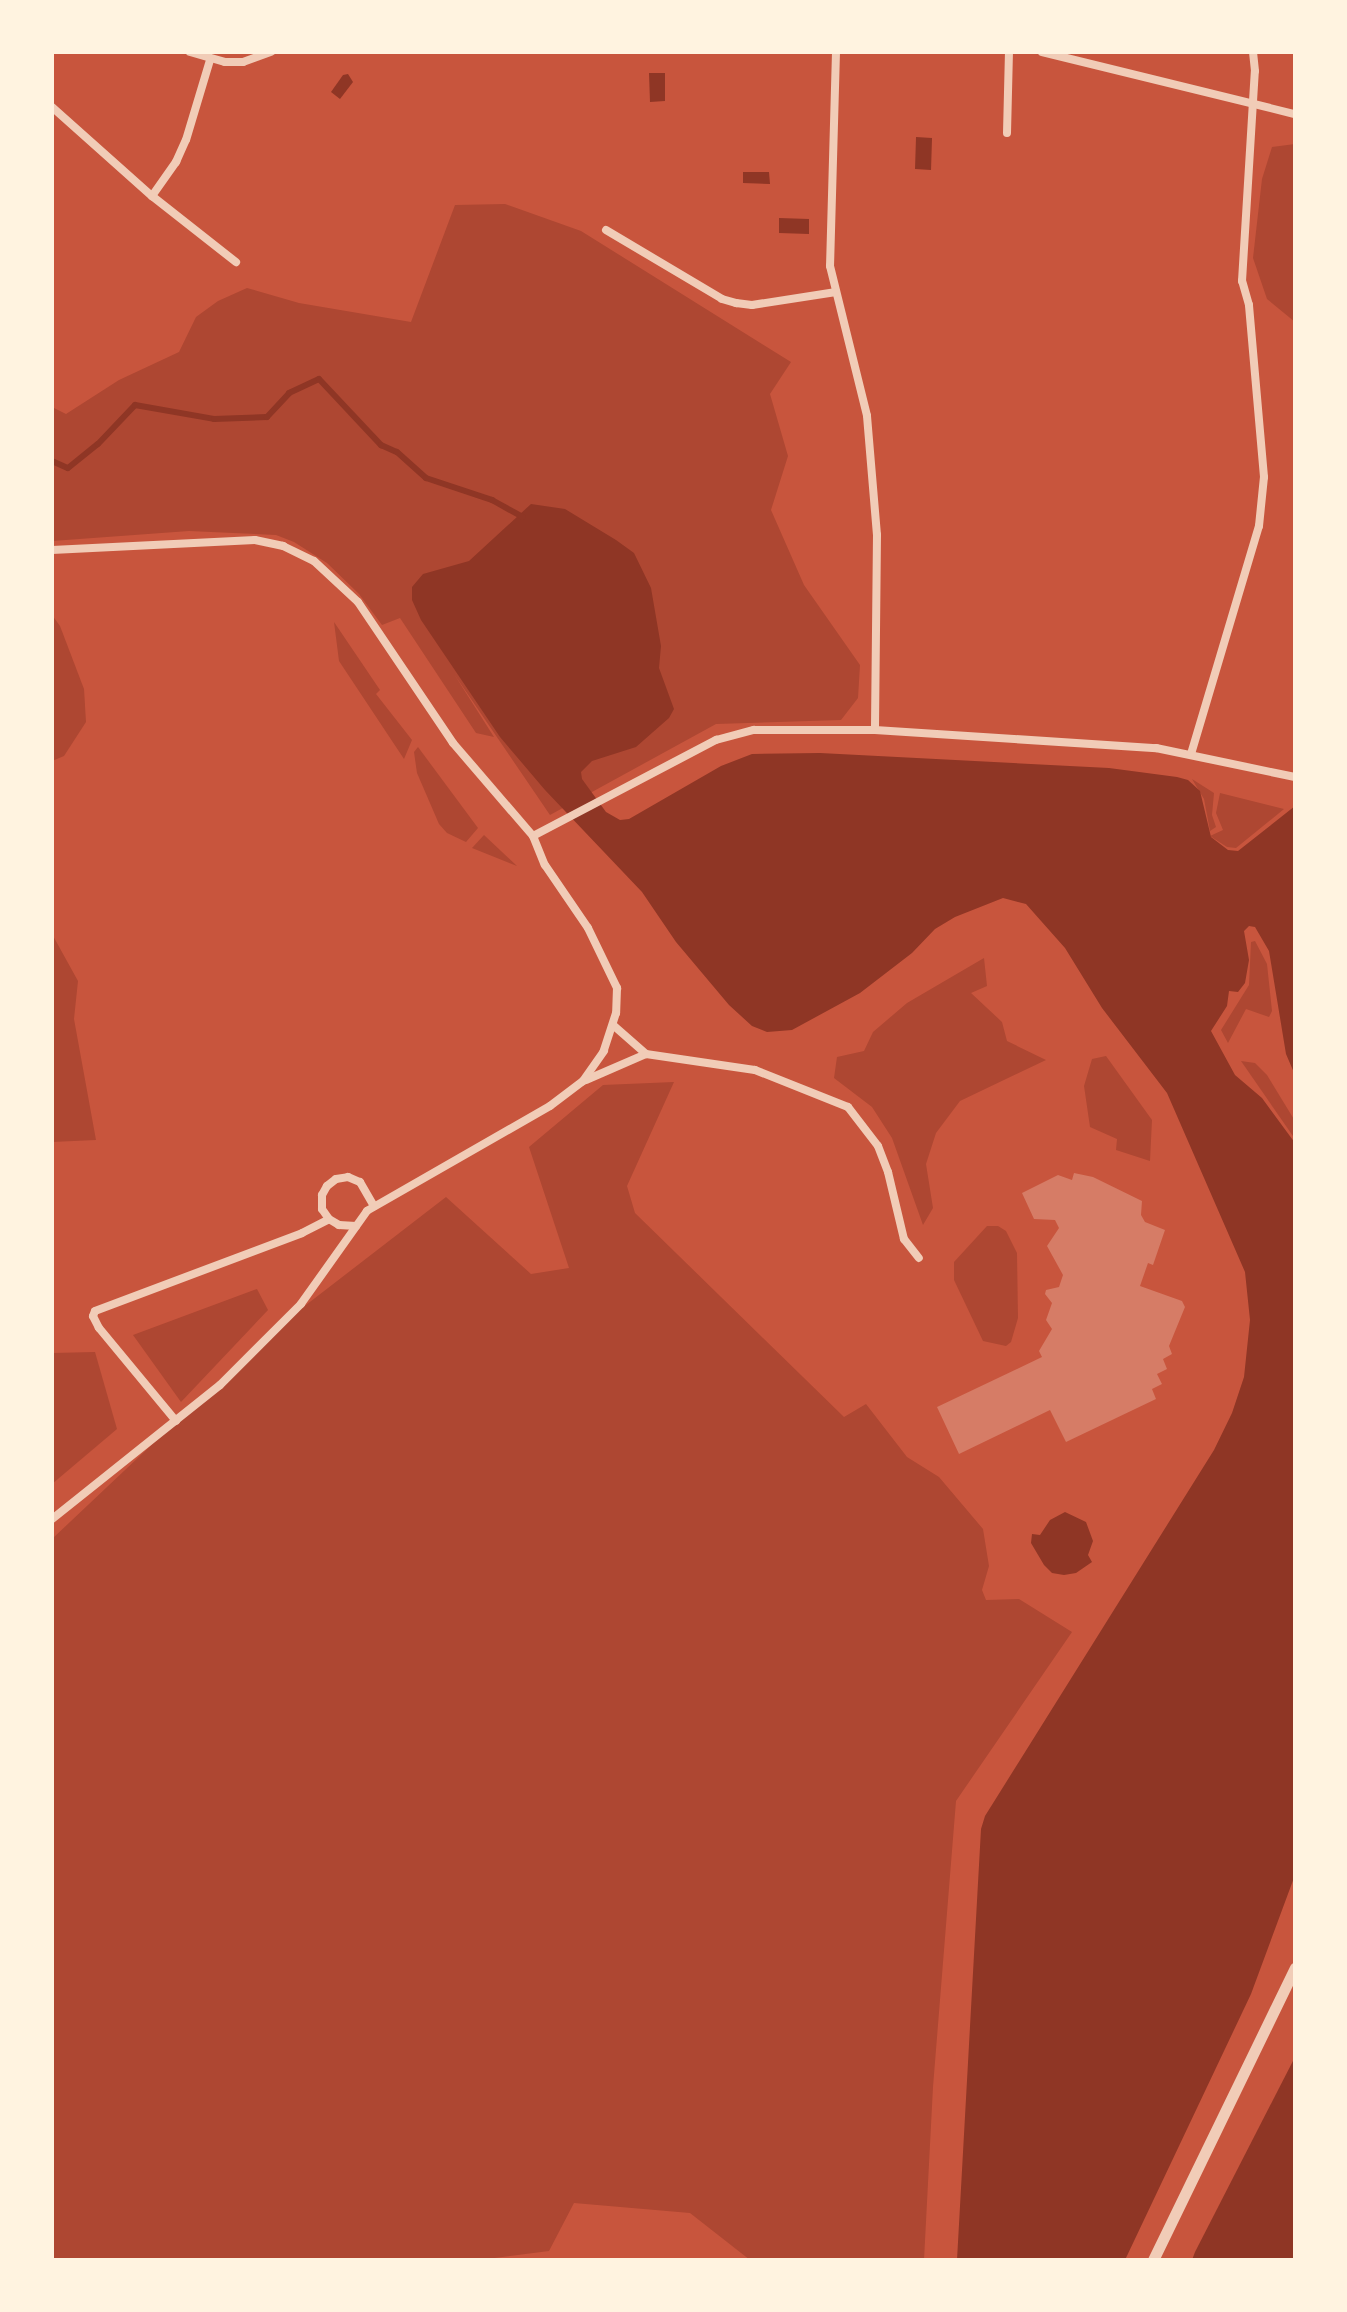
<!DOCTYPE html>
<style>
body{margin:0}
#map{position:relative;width:1347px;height:2312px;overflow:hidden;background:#c8553d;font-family:"Titillium Web",sans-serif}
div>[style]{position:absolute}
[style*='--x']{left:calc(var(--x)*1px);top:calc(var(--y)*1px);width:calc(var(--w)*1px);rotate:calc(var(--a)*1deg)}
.green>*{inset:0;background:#ae4732}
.water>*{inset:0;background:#8f3625}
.stream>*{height:6px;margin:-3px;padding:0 3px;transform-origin:3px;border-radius:3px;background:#8f3625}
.building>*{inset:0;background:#d67c66}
.minor>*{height:8px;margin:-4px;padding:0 4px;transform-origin:4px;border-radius:4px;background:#f1ccb7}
.tertiary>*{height:11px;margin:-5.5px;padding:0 5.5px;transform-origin:5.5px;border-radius:5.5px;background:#f1ccb7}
span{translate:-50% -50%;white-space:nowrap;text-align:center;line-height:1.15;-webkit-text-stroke:6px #fff3e0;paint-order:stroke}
.frame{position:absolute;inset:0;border:54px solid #fff3e0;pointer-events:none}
</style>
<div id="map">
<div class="green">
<div style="clip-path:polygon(1295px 144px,1295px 322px,1267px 299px,1253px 258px,1262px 179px,1272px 147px)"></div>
<div style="clip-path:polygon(505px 204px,581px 231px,791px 362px,770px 394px,788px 456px,771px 510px,804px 585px,860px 665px,858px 698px,841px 720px,716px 724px,550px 815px,454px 674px,494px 737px,476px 733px,400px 618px,382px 625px,359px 594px,327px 563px,294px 542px,276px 535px,189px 531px,52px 541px,52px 407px,66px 414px,119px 380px,179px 352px,196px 317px,218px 301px,247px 288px,299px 303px,411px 322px,455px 205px)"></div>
<div style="clip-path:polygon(52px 615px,60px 626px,84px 689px,86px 722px,64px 756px,52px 761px)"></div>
<div style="clip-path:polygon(334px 622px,380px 690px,376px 694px,412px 740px,404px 759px,339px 661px)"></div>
<div style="clip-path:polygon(418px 747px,478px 828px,466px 842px,447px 833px,439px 824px,417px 773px,414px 752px)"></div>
<div style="clip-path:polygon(1192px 779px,1214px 793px,1212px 815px,1216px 827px,1210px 831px,1204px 799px)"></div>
<div style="clip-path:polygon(1220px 793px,1284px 809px,1236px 848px,1227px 847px,1210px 836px,1223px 830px,1216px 813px)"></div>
<div style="clip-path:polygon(484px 835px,517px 866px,472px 848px)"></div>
<div style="clip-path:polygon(52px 934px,78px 981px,74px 1019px,96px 1140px,52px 1142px)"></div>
<div style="clip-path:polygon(1255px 941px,1267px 964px,1272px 1011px,1269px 1017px,1246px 1009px,1228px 1043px,1221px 1030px,1249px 985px,1251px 942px)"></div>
<div style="clip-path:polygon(984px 958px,987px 986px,971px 993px,1002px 1022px,1007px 1041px,1046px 1060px,960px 1101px,936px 1133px,926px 1164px,933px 1208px,923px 1225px,892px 1138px,872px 1107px,834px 1078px,837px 1057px,864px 1051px,873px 1032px,907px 1003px)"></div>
<div style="clip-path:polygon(1106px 1056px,1152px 1120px,1150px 1161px,1116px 1150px,1117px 1139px,1090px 1127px,1084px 1086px,1092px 1059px)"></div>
<div style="clip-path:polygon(1241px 1061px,1255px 1063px,1267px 1075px,1295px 1121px,1295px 1139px)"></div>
<div style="clip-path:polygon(674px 1082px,627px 1186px,635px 1213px,844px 1417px,866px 1404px,907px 1457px,939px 1477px,983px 1529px,989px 1566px,982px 1590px,986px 1600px,1019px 1599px,1072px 1632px,956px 1801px,933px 2087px,924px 2260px,750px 2260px,690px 2213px,574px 2203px,549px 2251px,479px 2260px,52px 2260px,52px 1539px,271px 1332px,446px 1197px,531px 1274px,569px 1268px,529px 1147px,603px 1085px)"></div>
<div style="clip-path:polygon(987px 1226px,998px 1226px,1006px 1231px,1017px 1253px,1018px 1318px,1011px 1342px,1006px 1346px,983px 1341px,954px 1280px,954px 1262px)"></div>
<div style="clip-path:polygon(257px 1289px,268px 1310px,181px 1402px,133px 1335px)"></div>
<div style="clip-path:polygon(95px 1352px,117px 1429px,52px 1484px,52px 1353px)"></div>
</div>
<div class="water">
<div style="clip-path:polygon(649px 73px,665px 73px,665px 101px,650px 102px)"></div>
<div style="clip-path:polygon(348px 74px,353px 82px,340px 99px,331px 92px,343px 75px)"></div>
<div style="clip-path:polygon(916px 137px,932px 138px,931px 170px,915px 169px)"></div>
<div style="clip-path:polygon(743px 172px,769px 172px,770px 184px,743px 183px)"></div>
<div style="clip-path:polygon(779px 218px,809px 219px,809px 234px,779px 233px)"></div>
<div style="clip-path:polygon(531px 504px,565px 509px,616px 540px,634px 553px,651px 588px,661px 646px,659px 668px,674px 709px,669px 718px,636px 747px,592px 761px,581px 772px,582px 779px,606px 812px,620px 820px,629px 819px,721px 766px,752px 754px,820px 753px,1109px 768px,1177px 777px,1188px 780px,1200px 791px,1211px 837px,1228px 850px,1238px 851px,1295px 806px,1295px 1075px,1286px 1054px,1269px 951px,1255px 927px,1249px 926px,1244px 931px,1249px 960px,1245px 983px,1238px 992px,1229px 991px,1227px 1006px,1211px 1031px,1235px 1075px,1262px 1098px,1295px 1143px,1295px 1875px,1251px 1994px,1125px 2260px,957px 2260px,981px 1829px,985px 1816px,1214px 1450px,1232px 1413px,1244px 1377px,1250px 1320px,1245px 1272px,1167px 1093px,1102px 1008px,1065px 948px,1026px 904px,1003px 898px,955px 917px,935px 929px,912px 953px,860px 993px,792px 1030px,767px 1032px,752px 1026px,729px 1005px,676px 942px,642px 892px,545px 790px,500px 737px,421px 620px,412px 600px,412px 587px,423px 574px,469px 561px)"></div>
<div style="clip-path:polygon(1065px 1512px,1086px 1522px,1093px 1541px,1088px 1555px,1092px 1562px,1076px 1573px,1064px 1575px,1052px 1573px,1044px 1565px,1031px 1543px,1032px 1534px,1040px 1535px,1050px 1520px)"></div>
<div style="clip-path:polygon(1295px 2057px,1295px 2260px,1192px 2260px,1195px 2252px)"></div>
</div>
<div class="stream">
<div style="--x:52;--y:461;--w:17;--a:24"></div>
<div style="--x:68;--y:468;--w:38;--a:-39"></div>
<div style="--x:98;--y:444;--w:54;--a:-46.5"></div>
<div style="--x:135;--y:405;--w:80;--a:10"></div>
<div style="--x:214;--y:419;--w:53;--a:-2.2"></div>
<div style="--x:267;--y:417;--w:33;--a:-47"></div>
<div style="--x:289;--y:393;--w:33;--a:-25"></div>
<div style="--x:319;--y:379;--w:91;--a:46.8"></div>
<div style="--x:381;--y:445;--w:17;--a:24"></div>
<div style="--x:397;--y:452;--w:39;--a:42"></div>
<div style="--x:426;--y:478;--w:70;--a:18.4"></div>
<div style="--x:492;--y:500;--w:35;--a:29"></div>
</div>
<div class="building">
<div style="clip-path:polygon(1074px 1173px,1093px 1177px,1142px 1201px,1141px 1215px,1145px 1222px,1165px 1230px,1153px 1265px,1148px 1263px,1140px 1286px,1182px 1301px,1185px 1307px,1169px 1346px,1172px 1354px,1163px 1359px,1167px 1369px,1157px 1374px,1162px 1384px,1152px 1389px,1156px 1399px,1066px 1442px,1050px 1410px,959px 1454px,937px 1407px,1042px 1357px,1039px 1351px,1052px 1329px,1046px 1320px,1052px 1303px,1045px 1294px,1046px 1290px,1059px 1287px,1063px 1275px,1047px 1246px,1059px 1228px,1055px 1220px,1034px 1219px,1022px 1193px,1058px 1175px,1072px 1180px)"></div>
</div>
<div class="minor">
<div style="--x:190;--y:52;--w:36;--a:16"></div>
<div style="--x:225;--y:62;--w:18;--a:0"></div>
<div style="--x:243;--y:62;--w:30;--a:-20"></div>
<div style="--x:836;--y:52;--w:214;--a:91.6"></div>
<div style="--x:830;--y:266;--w:154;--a:76.1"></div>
<div style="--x:867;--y:416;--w:119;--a:85.2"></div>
<div style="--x:877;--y:535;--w:195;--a:90.6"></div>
<div style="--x:1042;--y:52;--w:260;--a:13.8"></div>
<div style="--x:52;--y:107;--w:134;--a:41.7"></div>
<div style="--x:152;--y:196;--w:107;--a:38.2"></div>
<div style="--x:1007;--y:133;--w:81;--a:-88.6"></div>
<div style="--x:152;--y:196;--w:42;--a:-54.8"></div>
<div style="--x:176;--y:162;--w:24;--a:-66"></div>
<div style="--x:186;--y:140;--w:84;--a:-73.3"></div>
<div style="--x:606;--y:230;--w:135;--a:30.7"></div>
<div style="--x:722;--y:299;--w:15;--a:16"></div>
<div style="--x:736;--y:303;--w:16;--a:7"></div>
<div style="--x:752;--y:305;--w:85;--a:-8.8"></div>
<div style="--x:52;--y:550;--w:203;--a:-2.8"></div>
<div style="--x:255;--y:540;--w:29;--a:12"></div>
<div style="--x:283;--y:546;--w:34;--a:26"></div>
<div style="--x:314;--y:561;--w:60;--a:43"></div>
<div style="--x:358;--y:602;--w:170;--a:56"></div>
<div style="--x:453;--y:743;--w:123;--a:49.3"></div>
<div style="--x:533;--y:836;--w:31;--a:68"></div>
<div style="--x:545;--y:865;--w:76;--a:55.7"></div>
<div style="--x:588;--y:928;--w:67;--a:64.2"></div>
<div style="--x:617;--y:988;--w:25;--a:92"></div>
<div style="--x:616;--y:1013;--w:40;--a:108"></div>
<div style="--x:604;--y:1051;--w:37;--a:125"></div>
<div style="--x:583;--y:1081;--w:41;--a:142.9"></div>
<div style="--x:550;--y:1106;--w:211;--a:150.2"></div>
<div style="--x:367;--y:1211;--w:114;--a:125.4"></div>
<div style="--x:301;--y:1304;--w:115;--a:135"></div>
<div style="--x:220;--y:1385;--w:215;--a:141.4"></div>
<div style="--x:1191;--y:754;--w:238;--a:-73.4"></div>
<div style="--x:1259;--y:526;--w:49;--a:-84.2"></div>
<div style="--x:1264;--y:477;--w:173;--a:-95"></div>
<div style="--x:1249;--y:305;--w:25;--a:-106"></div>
<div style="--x:1242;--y:281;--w:210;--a:-86.5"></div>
<div style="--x:1255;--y:71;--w:19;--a:-96"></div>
<div style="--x:533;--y:836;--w:207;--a:-27.7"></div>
<div style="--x:716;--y:740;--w:39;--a:-15"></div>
<div style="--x:754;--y:730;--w:121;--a:0"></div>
<div style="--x:875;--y:730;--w:282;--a:3.7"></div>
<div style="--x:1156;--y:748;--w:142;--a:11.8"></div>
<div style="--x:613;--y:1025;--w:44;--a:41.3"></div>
<div style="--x:586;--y:1080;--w:65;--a:-23.4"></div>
<div style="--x:646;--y:1054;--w:110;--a:8.4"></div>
<div style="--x:755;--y:1070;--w:100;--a:21.7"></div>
<div style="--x:848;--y:1107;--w:49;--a:52.4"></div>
<div style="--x:878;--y:1146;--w:28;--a:69"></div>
<div style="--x:888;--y:1172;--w:69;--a:76.6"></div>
<div style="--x:904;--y:1239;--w:24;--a:52"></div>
<div style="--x:356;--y:1226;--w:17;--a:-177"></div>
<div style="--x:339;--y:1225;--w:12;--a:-149"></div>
<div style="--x:329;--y:1219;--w:12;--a:-125"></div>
<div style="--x:322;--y:1209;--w:14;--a:-90"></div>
<div style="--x:322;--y:1195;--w:10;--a:-61"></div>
<div style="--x:327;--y:1186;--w:11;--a:-38"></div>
<div style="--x:336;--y:1179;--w:12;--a:-9"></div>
<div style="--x:348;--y:1177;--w:13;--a:23"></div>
<div style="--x:360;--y:1182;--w:28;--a:60"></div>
<div style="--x:176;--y:1421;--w:121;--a:-129.6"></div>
<div style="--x:99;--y:1328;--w:13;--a:-117"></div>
<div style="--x:93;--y:1316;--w:5;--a:-68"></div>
<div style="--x:95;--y:1311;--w:221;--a:-20.6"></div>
<div style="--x:302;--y:1233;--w:30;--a:-27"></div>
</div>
<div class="tertiary">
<div style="--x:1153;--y:2260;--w:325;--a:-64.1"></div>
</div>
<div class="frame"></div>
</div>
